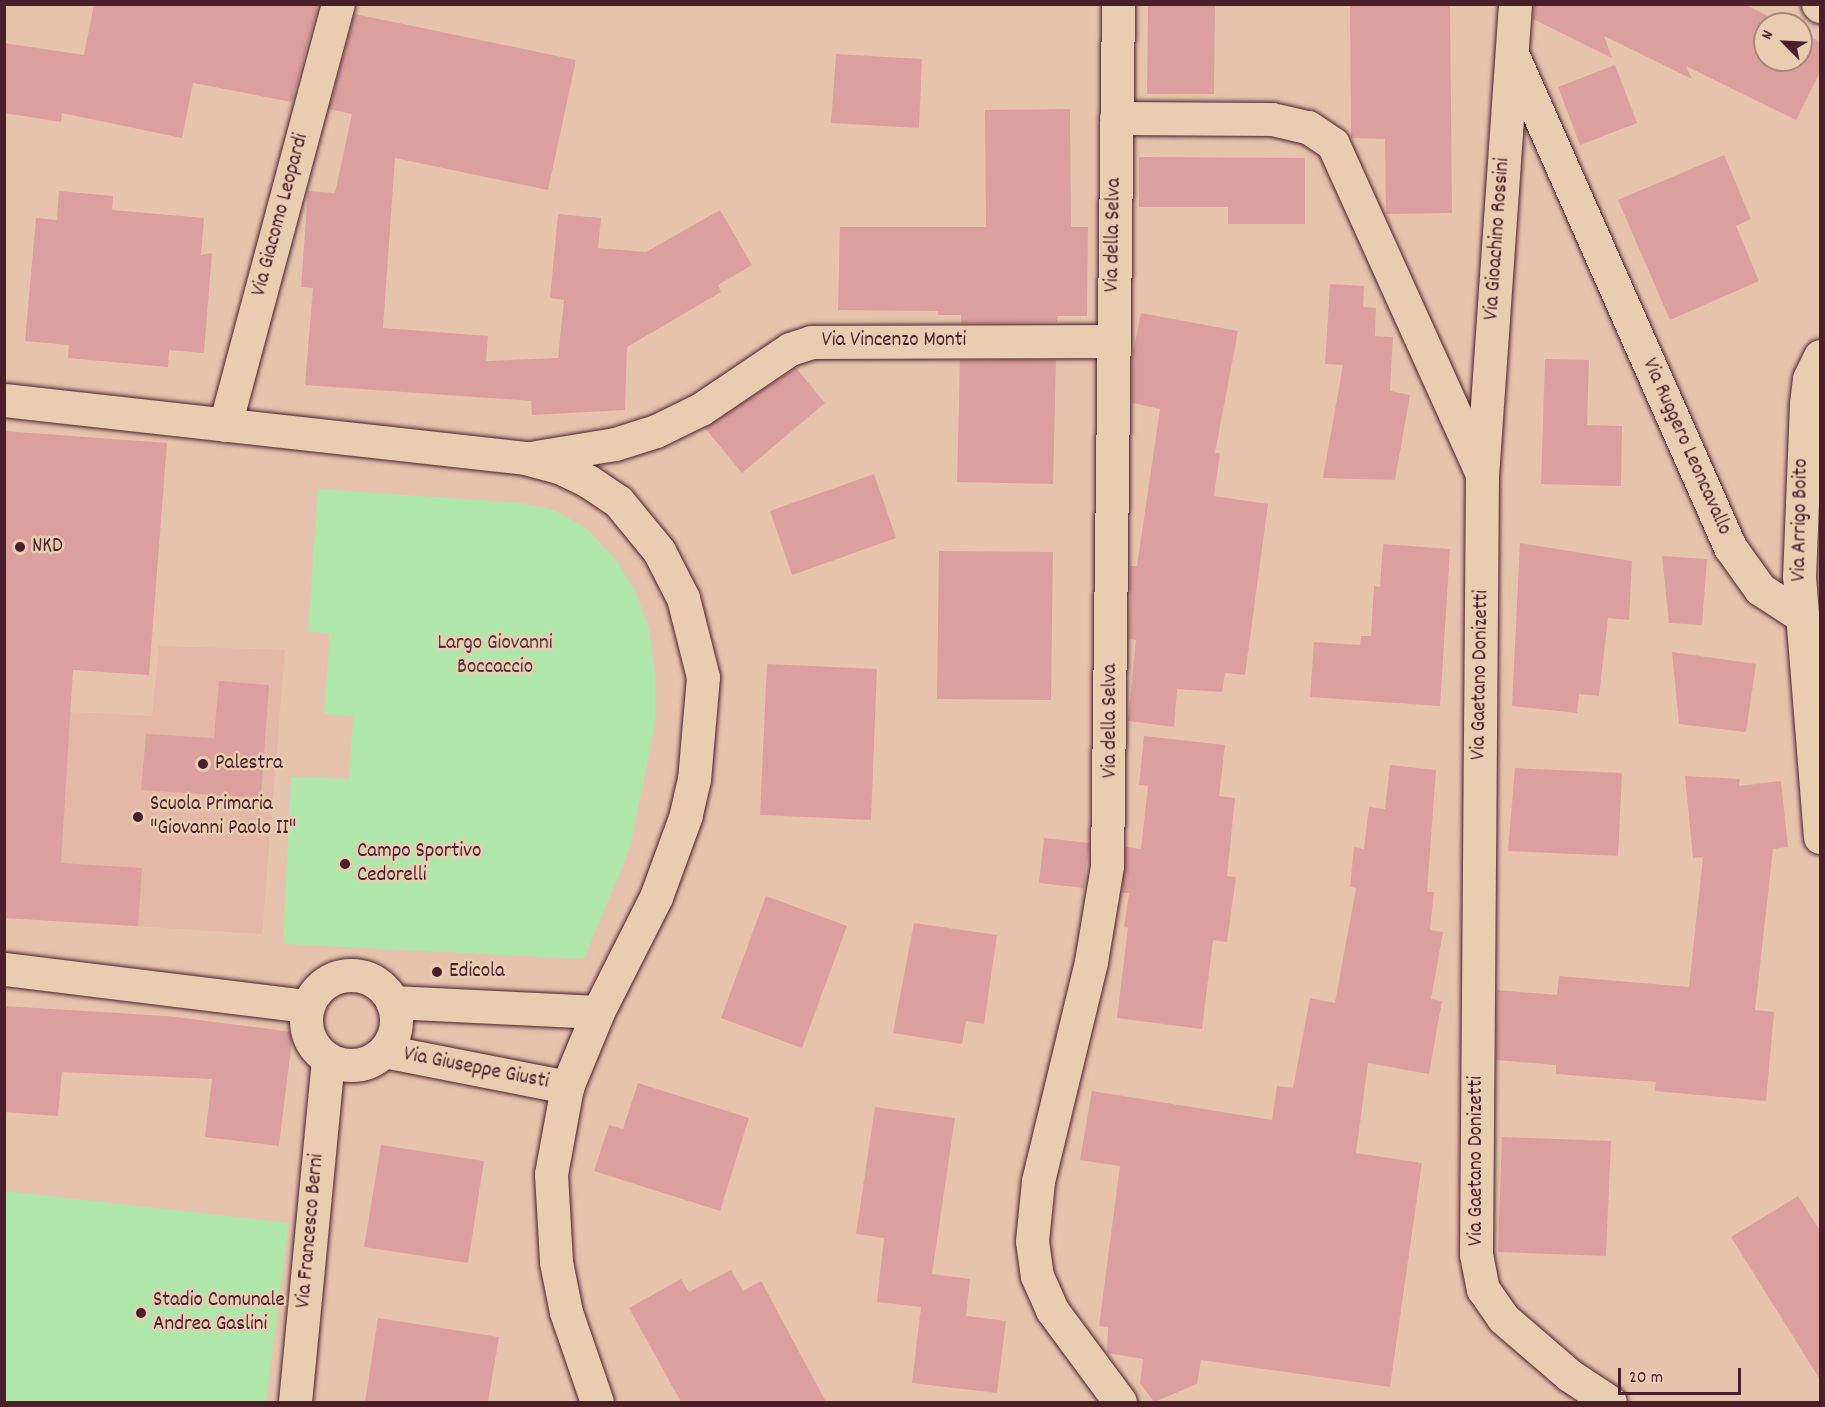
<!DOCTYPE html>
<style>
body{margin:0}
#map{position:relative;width:1825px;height:1407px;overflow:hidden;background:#e7c3ad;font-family:Dekko,sans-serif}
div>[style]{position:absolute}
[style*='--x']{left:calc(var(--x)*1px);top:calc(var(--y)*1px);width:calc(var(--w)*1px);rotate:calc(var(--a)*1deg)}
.built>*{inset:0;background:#e3b8a8}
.green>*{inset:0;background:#afe7aa}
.building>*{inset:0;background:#dba09e}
.roads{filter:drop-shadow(0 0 2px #4a1f2b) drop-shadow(0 0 2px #4a1f2b)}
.minor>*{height:33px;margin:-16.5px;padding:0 16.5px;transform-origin:16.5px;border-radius:16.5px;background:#eaccb1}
.minor>.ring{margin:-16.5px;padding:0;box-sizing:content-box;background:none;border:33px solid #eaccb1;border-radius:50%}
.dots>*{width:16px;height:16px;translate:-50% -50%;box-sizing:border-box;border:3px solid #eaccb1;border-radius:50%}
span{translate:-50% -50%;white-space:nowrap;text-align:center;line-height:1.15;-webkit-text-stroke:5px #eaccb1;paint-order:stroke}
.street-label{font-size:21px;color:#4a1f2b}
.poi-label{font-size:21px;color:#4a1f2b}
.left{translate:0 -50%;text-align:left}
.park-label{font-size:21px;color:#543338}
.frame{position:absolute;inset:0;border:6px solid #4a1f2b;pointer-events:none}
.north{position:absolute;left:1753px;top:12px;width:60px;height:60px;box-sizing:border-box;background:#eaccb1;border:2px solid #aa877b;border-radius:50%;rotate:294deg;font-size:16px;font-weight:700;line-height:24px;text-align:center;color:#4a1f2b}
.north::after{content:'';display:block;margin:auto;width:21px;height:27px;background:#4a1f2b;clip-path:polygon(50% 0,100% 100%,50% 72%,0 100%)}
.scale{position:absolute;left:1618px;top:1368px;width:123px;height:27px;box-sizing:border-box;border:3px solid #4a1f2b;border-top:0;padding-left:8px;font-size:18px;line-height:21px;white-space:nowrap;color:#4a1f2b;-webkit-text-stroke:4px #eaccb1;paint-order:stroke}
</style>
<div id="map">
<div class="built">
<div style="clip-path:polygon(159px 646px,285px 650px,262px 934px,5px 918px,70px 712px,152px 716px)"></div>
</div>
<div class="green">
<div style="clip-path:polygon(318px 489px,522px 503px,554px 510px,587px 529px,616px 560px,636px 593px,649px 629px,655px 674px,655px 724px,630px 848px,584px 959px,283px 944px,291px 777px,349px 779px,353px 716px,324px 714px,330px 633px,308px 632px)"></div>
<div style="clip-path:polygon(5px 1191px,289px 1223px,266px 1402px,5px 1402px)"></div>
</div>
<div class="building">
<div style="clip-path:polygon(94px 4px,308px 4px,318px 6px,292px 102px,193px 83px,182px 138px,62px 113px,61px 122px,4px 113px,4px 43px,84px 55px)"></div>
<div style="clip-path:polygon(1148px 4px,1215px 4px,1214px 94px,1147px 94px)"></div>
<div style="clip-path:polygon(1350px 4px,1450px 4px,1452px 213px,1386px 214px,1385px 139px,1351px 138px)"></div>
<div style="clip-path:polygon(1534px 4px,1744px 4px,1784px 24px,1765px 24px,1765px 60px,1801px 60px,1801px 32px,1821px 42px,1821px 70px,1796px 120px,1686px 66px,1692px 79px,1604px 36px,1612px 58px,1533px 19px)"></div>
<div style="clip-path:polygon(355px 14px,576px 60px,548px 190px,395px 158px,383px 328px,488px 336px,486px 361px,558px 358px,564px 300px,550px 298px,558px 214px,601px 218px,598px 248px,646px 252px,720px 210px,752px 265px,718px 285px,721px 292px,627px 347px,625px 410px,532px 415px,531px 401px,305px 385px,313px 288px,301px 287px,308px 191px,335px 193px,352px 114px,329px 109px)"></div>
<div style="clip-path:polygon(836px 54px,922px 59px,919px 128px,831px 123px)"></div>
<div style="clip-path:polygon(1615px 65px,1637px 123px,1580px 145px,1558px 87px)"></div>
<div style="clip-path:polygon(1070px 109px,1071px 227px,1088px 227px,1087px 316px,1058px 316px,1057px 322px,961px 323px,961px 315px,938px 315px,938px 311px,838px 310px,840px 227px,986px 227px,985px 110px)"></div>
<div style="clip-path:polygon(1724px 155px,1751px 219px,1736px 226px,1759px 281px,1670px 320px,1618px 200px)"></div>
<div style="clip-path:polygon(1139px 157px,1305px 158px,1305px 224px,1228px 224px,1228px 207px,1139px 207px)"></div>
<div style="clip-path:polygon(59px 191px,113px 196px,112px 210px,204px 218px,201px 255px,212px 253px,204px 353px,169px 350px,168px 367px,68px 358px,69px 345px,25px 341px,36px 218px,57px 220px)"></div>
<div style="clip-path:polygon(1330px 284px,1364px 286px,1363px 307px,1376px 308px,1375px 336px,1393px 337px,1390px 391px,1410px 395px,1395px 480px,1323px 478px,1343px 365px,1325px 364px)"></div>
<div style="clip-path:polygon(1141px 313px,1238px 331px,1215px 453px,1220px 453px,1214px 496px,1268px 504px,1245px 675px,1225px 673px,1222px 692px,1177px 689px,1174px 727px,1128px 721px,1136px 640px,1129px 639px,1130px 566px,1137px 566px,1160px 409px,1132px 403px,1132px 358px)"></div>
<div style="clip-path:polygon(1545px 359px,1589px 360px,1587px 425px,1622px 426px,1621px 486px,1541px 484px)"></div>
<div style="clip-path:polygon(960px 360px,1056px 360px,1053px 484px,957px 482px)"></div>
<div style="clip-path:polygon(796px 368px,825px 403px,742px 473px,705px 428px)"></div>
<div style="clip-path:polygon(4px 431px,167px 443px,149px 675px,73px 670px,61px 863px,142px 868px,138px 926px,4px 918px)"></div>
<div style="clip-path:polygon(874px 474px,896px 538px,792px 575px,770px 511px)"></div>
<div style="clip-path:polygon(1520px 543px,1632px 561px,1629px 620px,1608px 618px,1599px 696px,1579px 694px,1577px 713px,1512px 706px)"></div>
<div style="clip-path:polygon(1383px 544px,1450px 549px,1440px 706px,1310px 697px,1314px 642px,1360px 645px,1361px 636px,1371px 636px,1374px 586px,1380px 587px)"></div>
<div style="clip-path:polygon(939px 551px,1053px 552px,1051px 700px,937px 699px)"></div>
<div style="clip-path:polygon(1662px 556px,1707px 559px,1702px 625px,1669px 623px)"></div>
<div style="clip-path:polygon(1672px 652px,1756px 664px,1746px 732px,1679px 724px)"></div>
<div style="clip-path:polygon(767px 664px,877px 669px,871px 820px,760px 815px)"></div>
<div style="clip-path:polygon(219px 681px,269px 685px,261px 798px,141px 790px,146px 734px,214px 738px)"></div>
<div style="clip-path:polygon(1144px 736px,1225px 745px,1219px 796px,1235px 798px,1227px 876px,1236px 877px,1227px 942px,1213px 940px,1202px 1029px,1117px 1018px,1128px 928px,1124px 927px,1129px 893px,1122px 893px,1126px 847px,1141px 849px,1148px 786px,1139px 785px)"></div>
<div style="clip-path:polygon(1390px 765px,1436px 770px,1427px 892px,1434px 892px,1430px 930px,1443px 932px,1431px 999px,1442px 1001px,1429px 1074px,1368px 1063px,1356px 1153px,1422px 1163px,1390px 1387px,1201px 1360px,1197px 1384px,1154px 1402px,1140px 1383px,1143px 1359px,1107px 1353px,1108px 1327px,1099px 1326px,1120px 1166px,1080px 1160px,1092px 1091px,1272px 1120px,1277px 1086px,1293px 1088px,1310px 998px,1335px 1003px,1356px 888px,1350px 887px,1354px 847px,1364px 849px,1369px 807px,1385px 809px)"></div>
<div style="clip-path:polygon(1515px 768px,1622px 773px,1618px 856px,1508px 851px)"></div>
<div style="clip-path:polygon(1685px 776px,1740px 779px,1739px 786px,1781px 781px,1788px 847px,1773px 849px,1755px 1010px,1774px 1012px,1766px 1101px,1655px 1091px,1656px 1082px,1556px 1074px,1556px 1065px,1496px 1060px,1497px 990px,1557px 995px,1559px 976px,1689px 987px,1703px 857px,1693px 858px)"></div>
<div style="clip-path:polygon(1044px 838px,1089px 843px,1084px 888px,1039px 883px)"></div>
<div style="clip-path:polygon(766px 896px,847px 926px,802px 1048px,721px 1018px)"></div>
<div style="clip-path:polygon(914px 923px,997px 935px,984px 1024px,966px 1021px,962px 1044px,893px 1033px)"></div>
<div style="clip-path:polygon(4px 1006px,167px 1016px,293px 1032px,279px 1146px,205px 1137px,212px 1079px,62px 1072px,58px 1116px,4px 1112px)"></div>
<div style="clip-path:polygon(638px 1083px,749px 1118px,720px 1211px,594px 1171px,609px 1125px,623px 1129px)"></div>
<div style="clip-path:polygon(875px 1107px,955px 1118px,932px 1274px,970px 1279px,966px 1316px,1006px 1321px,997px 1393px,912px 1383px,921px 1307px,877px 1302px,884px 1238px,856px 1234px)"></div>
<div style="clip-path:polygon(1502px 1137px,1611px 1141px,1606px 1256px,1498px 1252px)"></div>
<div style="clip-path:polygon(381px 1145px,484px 1161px,468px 1263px,364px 1247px)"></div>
<div style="clip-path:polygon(1798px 1196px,1821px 1232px,1821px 1381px,1731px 1237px)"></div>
<div style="clip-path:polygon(731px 1270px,743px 1291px,761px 1281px,826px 1402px,681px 1402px,629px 1308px,681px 1279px,689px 1292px)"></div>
<div style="clip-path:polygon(378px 1318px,499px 1337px,488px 1402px,365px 1402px)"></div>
</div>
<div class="roads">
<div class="minor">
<div style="--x:1118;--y:4;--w:862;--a:90.73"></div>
<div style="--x:1107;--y:866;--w:97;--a:99.5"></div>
<div style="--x:1091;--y:962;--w:225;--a:103.6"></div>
<div style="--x:1038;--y:1181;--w:60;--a:95.7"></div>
<div style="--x:1032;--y:1241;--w:35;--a:82"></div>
<div style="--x:1037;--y:1276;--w:37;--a:66"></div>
<div style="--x:1052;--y:1310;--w:114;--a:53.5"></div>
<div style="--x:1515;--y:4;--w:471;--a:94"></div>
<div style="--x:1482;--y:474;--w:780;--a:90.44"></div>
<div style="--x:1476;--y:1254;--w:36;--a:79"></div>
<div style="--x:1483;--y:1289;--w:35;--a:55"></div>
<div style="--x:1503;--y:1318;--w:87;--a:40.8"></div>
<div style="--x:1569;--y:1375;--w:49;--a:33.4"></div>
<div style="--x:1818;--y:4;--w:3;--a:45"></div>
<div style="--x:1513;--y:56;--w:537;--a:66.16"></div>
<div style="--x:1730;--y:547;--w:52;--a:54.5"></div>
<div style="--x:1760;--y:589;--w:48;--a:33"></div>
<div style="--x:1116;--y:118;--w:156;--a:0.4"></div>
<div style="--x:1272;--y:119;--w:37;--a:13"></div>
<div style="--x:1308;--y:127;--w:30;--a:34"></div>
<div style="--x:1333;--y:144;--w:357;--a:65.7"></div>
<div style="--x:1820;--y:356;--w:25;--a:116"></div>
<div style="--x:1809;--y:379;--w:25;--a:97"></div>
<div style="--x:1806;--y:404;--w:172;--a:92.3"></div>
<div style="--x:1799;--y:576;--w:262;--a:85.4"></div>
<div style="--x:4;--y:400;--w:524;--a:6.35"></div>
<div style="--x:525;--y:458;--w:35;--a:15"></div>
<div style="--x:559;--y:467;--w:32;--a:26"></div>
<div style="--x:588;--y:481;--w:36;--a:34"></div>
<div style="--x:618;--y:501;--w:65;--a:50.6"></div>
<div style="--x:659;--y:551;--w:53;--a:62.9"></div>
<div style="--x:683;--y:598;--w:81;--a:75.8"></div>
<div style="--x:703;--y:677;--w:102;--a:95"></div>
<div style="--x:694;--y:779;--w:37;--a:103"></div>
<div style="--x:686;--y:815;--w:87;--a:110.1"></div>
<div style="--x:656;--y:897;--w:129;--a:116.8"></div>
<div style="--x:598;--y:1012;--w:81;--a:112.5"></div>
<div style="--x:567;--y:1087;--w:88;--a:100.4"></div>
<div style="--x:551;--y:1174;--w:88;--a:86.7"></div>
<div style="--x:556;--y:1262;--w:51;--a:78.7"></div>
<div style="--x:566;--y:1312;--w:95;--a:71"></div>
<div style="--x:225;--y:425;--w:436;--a:-75"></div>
<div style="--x:536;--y:457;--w:80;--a:-9.3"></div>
<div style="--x:615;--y:444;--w:43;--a:-17.6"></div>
<div style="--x:656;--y:431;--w:50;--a:-26.1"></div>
<div style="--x:701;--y:409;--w:107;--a:-34"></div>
<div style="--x:790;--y:349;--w:22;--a:-18"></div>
<div style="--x:811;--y:342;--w:301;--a:-0.2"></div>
<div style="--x:4;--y:969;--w:305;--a:7"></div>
<div class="ring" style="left:306px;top:975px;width:57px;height:57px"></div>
<div style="--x:392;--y:1002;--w:206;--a:2.8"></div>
<div style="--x:384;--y:1051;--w:187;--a:11.1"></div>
<div style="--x:295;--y:1402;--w:344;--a:-84.5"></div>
</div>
</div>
<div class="dots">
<div style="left:20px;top:547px;background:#4a1f2b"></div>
<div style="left:203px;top:764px;background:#4a1f2b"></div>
<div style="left:138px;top:817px;background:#4a1f2b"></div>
<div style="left:345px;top:864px;background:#4a1f2b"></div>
<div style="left:437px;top:972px;background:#4a1f2b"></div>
<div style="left:141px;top:1313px;background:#4a1f2b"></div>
</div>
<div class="street-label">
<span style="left:281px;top:215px;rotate:-75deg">Via Giacomo Leopardi</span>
<span style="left:1114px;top:235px;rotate:-89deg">Via della Selva</span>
<span style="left:1498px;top:239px;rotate:-86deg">Via Gioachino Rossini</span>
<span style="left:894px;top:341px">Via Vincenzo Monti</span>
<span style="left:1686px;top:447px;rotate:66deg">Via Ruggero Leoncavallo</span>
<span style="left:1801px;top:520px;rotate:-89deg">Via Arrigo Boito</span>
<span style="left:1481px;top:675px;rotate:-89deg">Via Gaetano Donizetti</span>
<span style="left:1111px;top:721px;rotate:-90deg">Via della Selva</span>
<span style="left:476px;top:1069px;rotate:11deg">Via Giuseppe Giusti</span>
<span style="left:1477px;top:1161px;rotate:-90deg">Via Gaetano Donizetti</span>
<span style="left:311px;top:1231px;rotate:-85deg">Via Francesco Berni</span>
</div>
<div class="poi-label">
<span class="left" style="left:32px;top:547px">NKD</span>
<span class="left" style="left:215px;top:764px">Palestra</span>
<span class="left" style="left:150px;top:817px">Scuola Primaria<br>"Giovanni Paolo II"</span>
<span class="left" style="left:357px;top:864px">Campo Sportivo<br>Cedorelli</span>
<span class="left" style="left:449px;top:972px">Edicola</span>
<span class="left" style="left:153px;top:1313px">Stadio Comunale<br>Andrea Gaslini</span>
</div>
<div class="park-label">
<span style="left:495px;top:656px">Largo Giovanni<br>Boccaccio</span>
</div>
<div class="frame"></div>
<div class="north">N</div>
<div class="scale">20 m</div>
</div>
